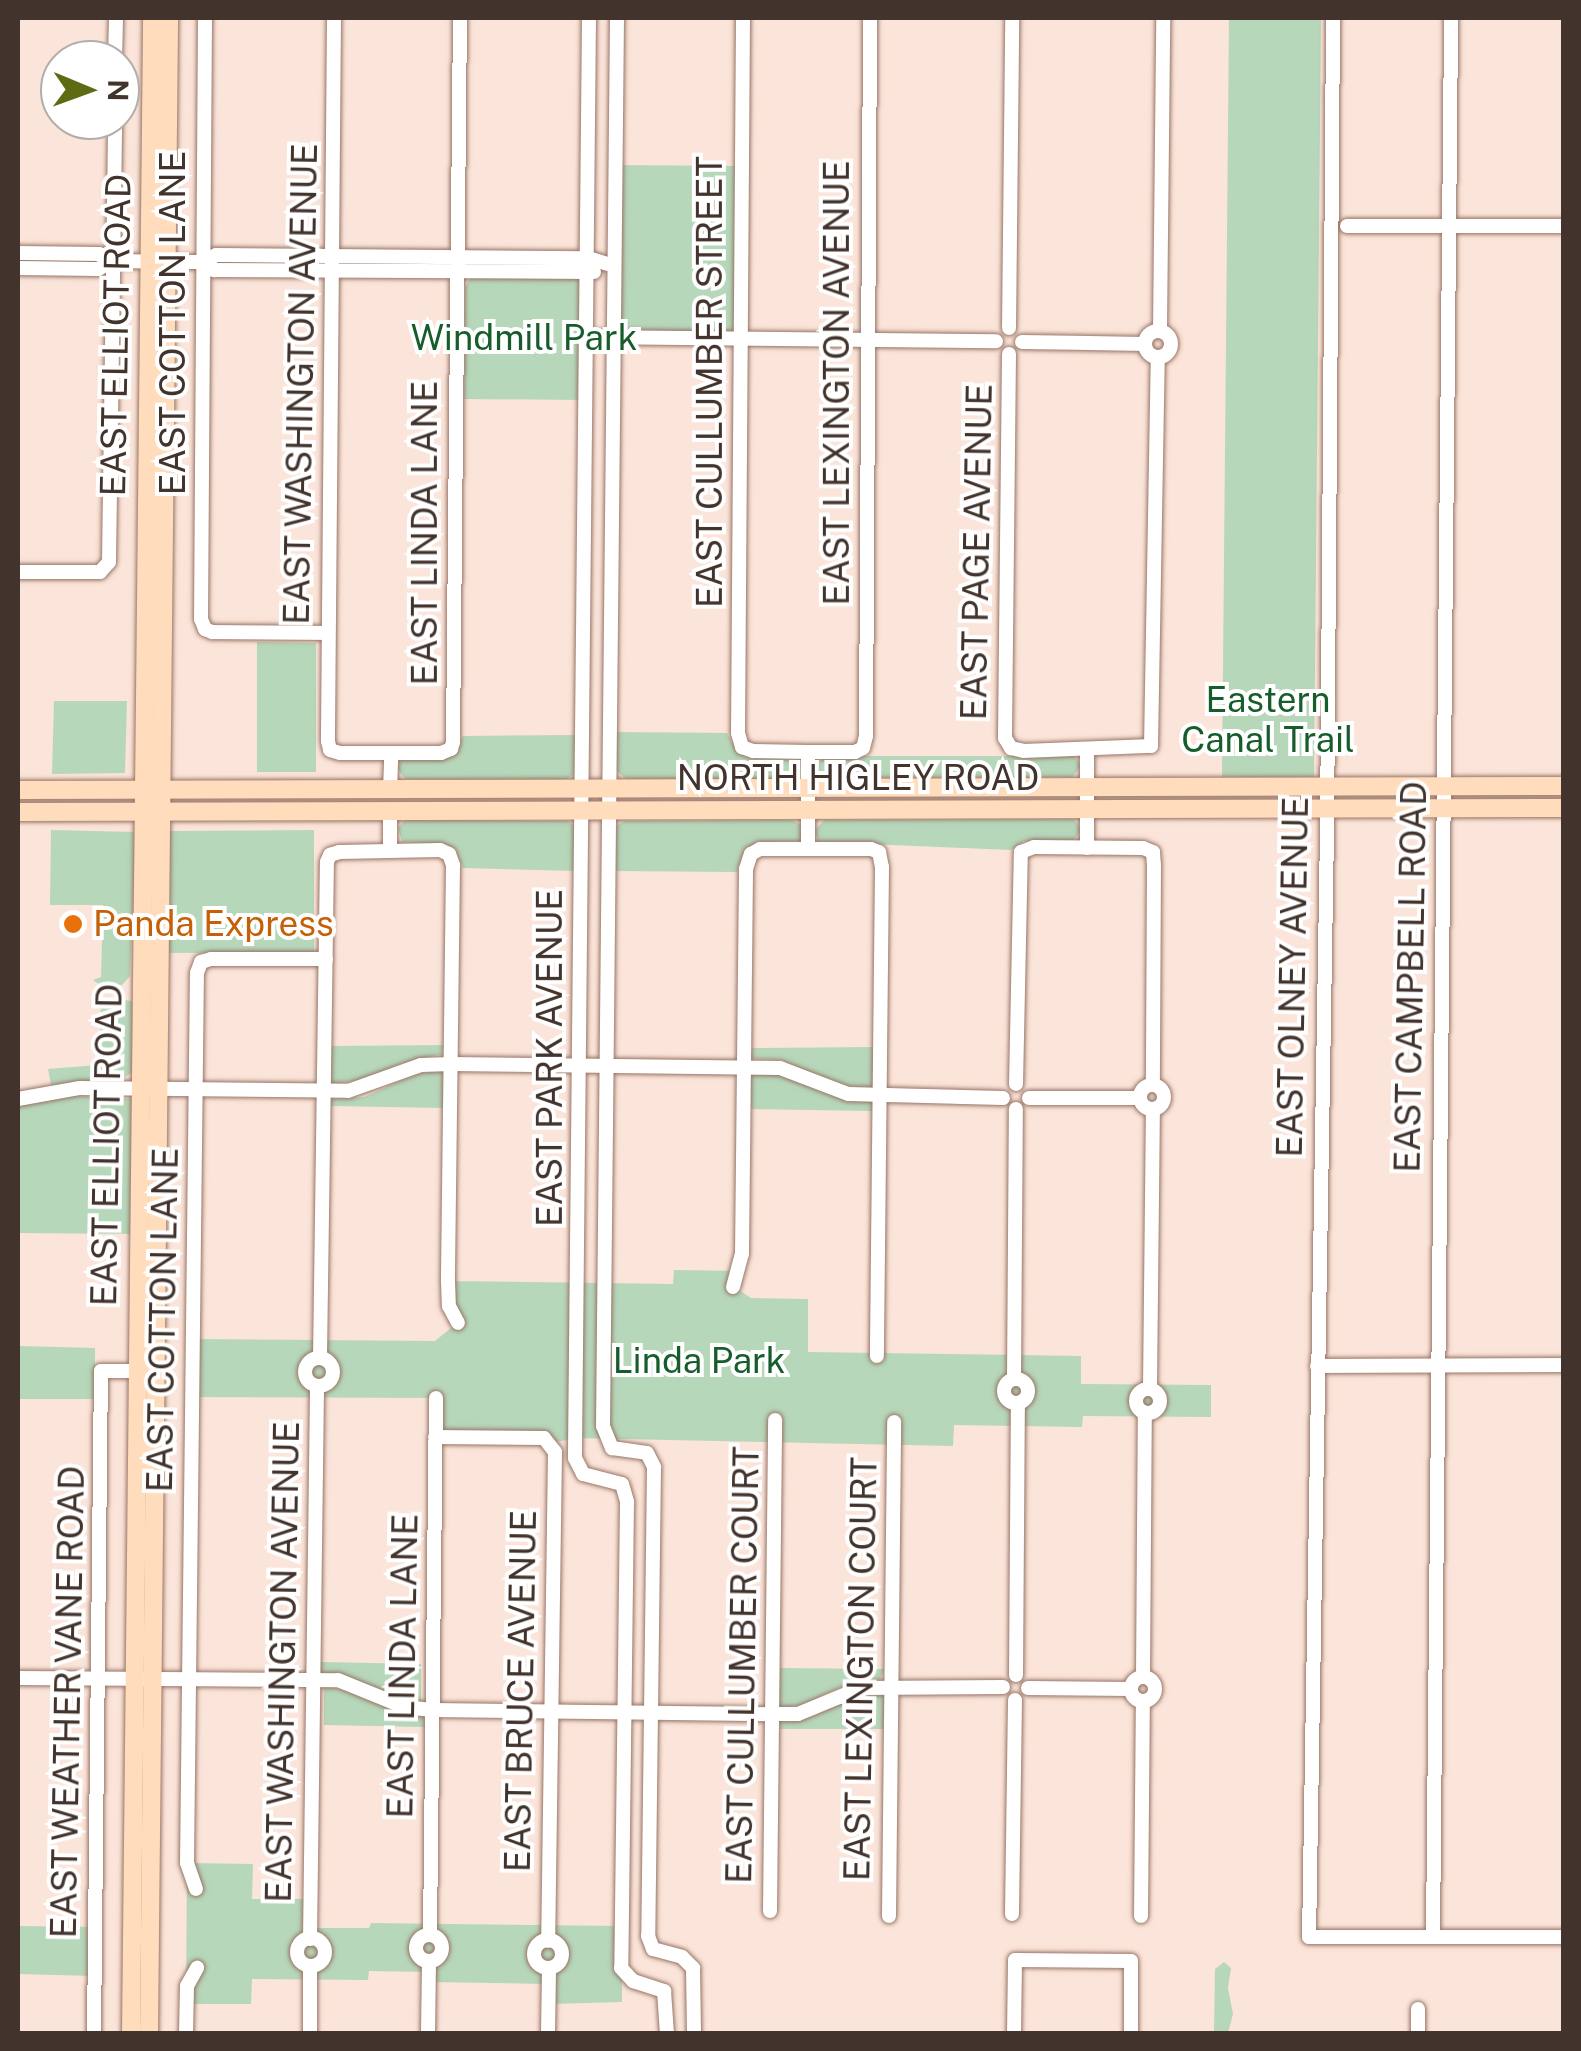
<!DOCTYPE html>
<style>
body{margin:0}
#map{position:relative;width:1581px;height:2051px;overflow:hidden;background:#fbe4d9;font-family:"Public Sans",sans-serif}
div>[style]{position:absolute}
[style*='--x']{left:calc(var(--x)*1px);top:calc(var(--y)*1px);width:calc(var(--w)*1px);rotate:calc(var(--a)*1deg)}
.green>*{inset:0;background:#b6d7ba}
.roads{filter:drop-shadow(0 0 2px #977565) drop-shadow(0 0 2px #977565)}
.minor>*{height:14px;margin:-7px;padding:0 7px;transform-origin:7px;border-radius:7px;background:#fff}
.minor>.ring{margin:-7px;padding:0;box-sizing:content-box;background:none;border:14px solid #fff;border-radius:50%}
.major>*{height:18px;margin:-9px;padding:0 9px;transform-origin:9px;border-radius:9px;background:#ffdcbc}
.dots>*{width:28px;height:28px;translate:-50% -50%;box-sizing:border-box;border:5px solid #fff;border-radius:50%}
span{translate:-50% -50%;white-space:nowrap;text-align:center;line-height:1.15;-webkit-text-stroke:8px #fff;paint-order:stroke}
.street-label{font-size:35px;color:#42332c}
.park-label{font-size:35px;color:#165d2b}
.food-label{font-size:35px;color:#c56008}
.left{translate:0 -50%;text-align:left}
.frame{position:absolute;inset:0;border:20px solid #42332c;pointer-events:none}
.north{position:absolute;left:40px;top:40px;width:100px;height:100px;box-sizing:border-box;background:#fff;border:2px solid #b3adab;border-radius:50%;rotate:91deg;font-size:28px;font-weight:700;line-height:40px;text-align:center;color:#42332c}
.north::after{content:'';display:block;margin:auto;width:35px;height:45px;background:#5e6b13;clip-path:polygon(50% 0,100% 100%,50% 72%,0 100%)}
</style>
<div id="map">
<div class="green">
<div style="clip-path:polygon(1229px 18px,1321px 18px,1314px 777px,1222px 777px)"></div>
<div style="clip-path:polygon(616px 165px,740px 166px,740px 339px,613px 337px)"></div>
<div style="clip-path:polygon(471px 277px,580px 278px,583px 400px,464px 399px,465px 287px)"></div>
<div style="clip-path:polygon(257px 642px,316px 643px,316px 772px,257px 772px)"></div>
<div style="clip-path:polygon(54px 701px,127px 701px,125px 773px,52px 774px)"></div>
<div style="clip-path:polygon(615px 732px,727px 733px,737px 751px,796px 756px,802px 760px,802px 773px,793px 779px,626px 779px,614px 769px)"></div>
<div style="clip-path:polygon(576px 735px,576px 773px,565px 780px,405px 779px,397px 768px,403px 758px,454px 754px,463px 736px)"></div>
<div style="clip-path:polygon(826px 756px,1074px 756px,1081px 765px,1073px 777px,821px 778px,814px 767px)"></div>
<div style="clip-path:polygon(1074px 819px,1082px 830px,1073px 841px,1024px 841px,1011px 850px,819px 842px,814px 831px,824px 820px)"></div>
<div style="clip-path:polygon(405px 820px,568px 821px,578px 829px,576px 871px,463px 868px,456px 850px,442px 844px,402px 842px,398px 828px)"></div>
<div style="clip-path:polygon(793px 820px,803px 827px,801px 841px,758px 842px,744px 850px,737px 872px,613px 871px,613px 828px,624px 821px)"></div>
<div style="clip-path:polygon(51px 830px,136px 832px,130px 976px,122px 985px,102px 986px,93px 980px,101px 977px,103px 905px,50px 905px)"></div>
<div style="clip-path:polygon(314px 830px,314px 952px,168px 953px,169px 831px)"></div>
<div style="clip-path:polygon(107px 997px,131px 1001px,135px 1008px,134px 1071px,121px 1080px,51px 1085px,48px 1069px,99px 1065px,101px 1002px)"></div>
<div style="clip-path:polygon(445px 1045px,442px 1054px,400px 1064px,366px 1079px,332px 1084px,330px 1046px)"></div>
<div style="clip-path:polygon(873px 1047px,873px 1089px,836px 1084px,782px 1060px,750px 1058px,752px 1048px)"></div>
<div style="clip-path:polygon(446px 1070px,444px 1108px,331px 1106px,331px 1099px,364px 1097px,416px 1074px)"></div>
<div style="clip-path:polygon(750px 1070px,789px 1076px,843px 1099px,873px 1101px,873px 1111px,749px 1109px)"></div>
<div style="clip-path:polygon(56px 1095px,132px 1099px,131px 1234px,18px 1233px,18px 1104px)"></div>
<div style="clip-path:polygon(674px 1270px,739px 1271px,734px 1287px,751px 1298px,808px 1299px,808px 1352px,1081px 1356px,1081px 1384px,1211px 1385px,1211px 1417px,1083px 1416px,1082px 1427px,954px 1425px,953px 1446px,575px 1438px,552px 1443px,435px 1437px,435px 1398px,192px 1397px,193px 1339px,435px 1341px,457px 1323px,448px 1281px,673px 1284px)"></div>
<div style="clip-path:polygon(18px 1346px,95px 1348px,95px 1399px,18px 1399px)"></div>
<div style="clip-path:polygon(320px 1662px,421px 1664px,421px 1702px,400px 1701px,347px 1677px,320px 1673px)"></div>
<div style="clip-path:polygon(779px 1668px,885px 1669px,880px 1679px,838px 1688px,802px 1705px,779px 1708px)"></div>
<div style="clip-path:polygon(324px 1686px,360px 1694px,392px 1711px,426px 1714px,425px 1727px,324px 1725px)"></div>
<div style="clip-path:polygon(863px 1693px,886px 1693px,886px 1729px,780px 1729px,780px 1720px,811px 1717px)"></div>
<div style="clip-path:polygon(187px 1863px,253px 1864px,252px 1899px,311px 1899px,311px 1928px,369px 1928px,371px 1923px,622px 1926px,622px 2002px,549px 2004px,548px 1984px,429px 1982px,428px 1972px,369px 1971px,368px 1980px,252px 1979px,251px 2004px,186px 2004px)"></div>
<div style="clip-path:polygon(18px 1926px,95px 1927px,95px 1976px,18px 1974px)"></div>
<div style="clip-path:polygon(1224px 1962px,1231px 1968px,1228px 1988px,1233px 2014px,1228px 2033px,1214px 2033px,1215px 1969px)"></div>
</div>
<div class="roads">
<div class="minor">
<div style="--x:205;--y:18;--w:601;--a:90.38"></div>
<div style="--x:201;--y:619;--w:11;--a:68"></div>
<div style="--x:205;--y:629;--w:8;--a:23"></div>
<div style="--x:212;--y:632;--w:116;--a:0.5"></div>
<div style="--x:334;--y:18;--w:723;--a:90.48"></div>
<div style="--x:328;--y:741;--w:9;--a:77"></div>
<div style="--x:330;--y:750;--w:10;--a:17"></div>
<div style="--x:340;--y:753;--w:101;--a:0"></div>
<div style="--x:441;--y:753;--w:11;--a:-22"></div>
<div style="--x:451;--y:749;--w:7;--a:-74"></div>
<div style="--x:453;--y:742;--w:724;--a:-89.45"></div>
<div style="--x:589;--y:18;--w:1440;--a:90.56"></div>
<div style="--x:575;--y:1458;--w:18;--a:63"></div>
<div style="--x:583;--y:1474;--w:40;--a:14.4"></div>
<div style="--x:622;--y:1484;--w:19;--a:74"></div>
<div style="--x:627;--y:1502;--w:466;--a:90.7"></div>
<div style="--x:621;--y:1968;--w:18;--a:47"></div>
<div style="--x:633;--y:1981;--w:33;--a:18"></div>
<div style="--x:664;--y:1991;--w:43;--a:86"></div>
<div style="--x:617;--y:18;--w:1408;--a:90.57"></div>
<div style="--x:603;--y:1426;--w:24;--a:68"></div>
<div style="--x:612;--y:1448;--w:35;--a:8"></div>
<div style="--x:647;--y:1453;--w:16;--a:63"></div>
<div style="--x:654;--y:1467;--w:469;--a:90.7"></div>
<div style="--x:648;--y:1936;--w:14;--a:69"></div>
<div style="--x:653;--y:1949;--w:30;--a:15"></div>
<div style="--x:682;--y:1957;--w:16;--a:45"></div>
<div style="--x:693;--y:1968;--w:66;--a:89.1"></div>
<div style="--x:743;--y:18;--w:715;--a:90.4"></div>
<div style="--x:738;--y:733;--w:15;--a:74"></div>
<div style="--x:742;--y:747;--w:12;--a:20"></div>
<div style="--x:753;--y:751;--w:55;--a:1"></div>
<div style="--x:808;--y:752;--w:47;--a:0"></div>
<div style="--x:855;--y:752;--w:9;--a:-27"></div>
<div style="--x:863;--y:748;--w:12;--a:-76"></div>
<div style="--x:866;--y:736;--w:718;--a:-89.68"></div>
<div style="--x:1333;--y:18;--w:813;--a:90.42"></div>
<div style="--x:1327;--y:831;--w:1106;--a:90.93"></div>
<div style="--x:1309;--y:1937;--w:255;--a:0"></div>
<div style="--x:115;--y:60;--w:42;--a:-88.6"></div>
<div style="--x:1347;--y:226;--w:217;--a:0"></div>
<div style="--x:18;--y:253;--w:81;--a:0.7"></div>
<div style="--x:99;--y:254;--w:16;--a:27"></div>
<div style="--x:113;--y:261;--w:67;--a:0.9"></div>
<div style="--x:180;--y:262;--w:23;--a:0"></div>
<div style="--x:203;--y:262;--w:15;--a:-28"></div>
<div style="--x:216;--y:255;--w:372;--a:0.5"></div>
<div style="--x:588;--y:258;--w:27;--a:17"></div>
<div style="--x:203;--y:262;--w:14;--a:36"></div>
<div style="--x:214;--y:270;--w:380;--a:0.3"></div>
<div style="--x:18;--y:268;--w:80;--a:0.7"></div>
<div style="--x:98;--y:269;--w:17;--a:-28"></div>
<div style="--x:1009;--y:328;--w:310;--a:-89.4"></div>
<div style="--x:1160;--y:330;--w:312;--a:-89.4"></div>
<div class="ring" style="left:1145px;top:331px;width:12px;height:12px"></div>
<div style="--x:587;--y:337;--w:409;--a:0.6"></div>
<div style="--x:1022;--y:342;--w:123;--a:0.9"></div>
<div style="--x:1009;--y:354;--w:384;--a:90.6"></div>
<div style="--x:1005;--y:738;--w:12;--a:59"></div>
<div style="--x:1011;--y:748;--w:13;--a:13"></div>
<div style="--x:1024;--y:751;--w:127;--a:-2.3"></div>
<div style="--x:1151;--y:746;--w:389;--a:-89"></div>
<div style="--x:18;--y:572;--w:82;--a:0"></div>
<div style="--x:100;--y:572;--w:13;--a:-48"></div>
<div style="--x:109;--y:562;--w:442;--a:-89.2"></div>
<div style="--x:1087;--y:750;--w:98;--a:90"></div>
<div style="--x:390;--y:791;--w:38;--a:-88"></div>
<div style="--x:808;--y:848;--w:96;--a:-90"></div>
<div style="--x:390;--y:851;--w:38;--a:-90"></div>
<div style="--x:1016;--y:1084;--w:232;--a:-88.8"></div>
<div style="--x:1021;--y:852;--w:14;--a:-21"></div>
<div style="--x:1034;--y:847;--w:109;--a:0.5"></div>
<div style="--x:1143;--y:848;--w:11;--a:22"></div>
<div style="--x:1153;--y:852;--w:13;--a:86"></div>
<div style="--x:1154;--y:865;--w:220;--a:90.3"></div>
<div class="ring" style="left:1140px;top:1085px;width:10px;height:10px"></div>
<div style="--x:1029;--y:1098;--w:110;--a:0"></div>
<div style="--x:18;--y:1099;--w:63;--a:-10.1"></div>
<div style="--x:80;--y:1088;--w:268;--a:0.6"></div>
<div style="--x:348;--y:1091;--w:77;--a:-19.6"></div>
<div style="--x:421;--y:1065;--w:30;--a:-2"></div>
<div style="--x:451;--y:1064;--w:329;--a:0.7"></div>
<div style="--x:780;--y:1068;--w:73;--a:20.9"></div>
<div style="--x:848;--y:1094;--w:155;--a:1.5"></div>
<div style="--x:733;--y:1287;--w:34;--a:-75"></div>
<div style="--x:742;--y:1254;--w:385;--a:-89.4"></div>
<div style="--x:746;--y:869;--w:16;--a:-72"></div>
<div style="--x:751;--y:854;--w:10;--a:-29"></div>
<div style="--x:760;--y:849;--w:111;--a:0"></div>
<div style="--x:871;--y:849;--w:9;--a:21"></div>
<div style="--x:879;--y:852;--w:15;--a:79"></div>
<div style="--x:882;--y:867;--w:489;--a:90.6"></div>
<div class="ring" style="left:305px;top:1358px;width:14px;height:14px"></div>
<div style="--x:320;--y:1358;--w:496;--a:-89.2"></div>
<div style="--x:327;--y:862;--w:8;--a:-67"></div>
<div style="--x:330;--y:855;--w:9;--a:-18"></div>
<div style="--x:339;--y:852;--w:101;--a:-1.1"></div>
<div style="--x:440;--y:850;--w:10;--a:24"></div>
<div style="--x:449;--y:854;--w:12;--a:70"></div>
<div style="--x:453;--y:865;--w:416;--a:90.7"></div>
<div style="--x:448;--y:1281;--w:25;--a:88"></div>
<div style="--x:449;--y:1306;--w:19;--a:62"></div>
<div style="--x:1317;--y:1366;--w:247;--a:-0.2"></div>
<div class="ring" style="left:1004px;top:1379px;width:10px;height:10px"></div>
<div style="--x:1014;--y:1379;--w:270;--a:-89.6"></div>
<div style="--x:1150;--y:1388;--w:278;--a:-89.4"></div>
<div class="ring" style="left:1136px;top:1389px;width:10px;height:10px"></div>
<div style="--x:435;--y:1437;--w:109;--a:0.5"></div>
<div style="--x:544;--y:1438;--w:18;--a:52"></div>
<div style="--x:555;--y:1452;--w:489;--a:90.8"></div>
<div style="--x:1016;--y:1675;--w:271;--a:-89.6"></div>
<div style="--x:1143;--y:1676;--w:263;--a:-89.6"></div>
<div class="ring" style="left:1131px;top:1677px;width:10px;height:10px"></div>
<div style="--x:18;--y:1678;--w:320;--a:0.4"></div>
<div style="--x:338;--y:1680;--w:71;--a:22.2"></div>
<div style="--x:404;--y:1707;--w:28;--a:6"></div>
<div style="--x:432;--y:1710;--w:340;--a:0.7"></div>
<div style="--x:772;--y:1714;--w:26;--a:0"></div>
<div style="--x:798;--y:1714;--w:68;--a:-22.4"></div>
<div style="--x:861;--y:1688;--w:142;--a:-0.4"></div>
<div style="--x:1028;--y:1688;--w:102;--a:0.6"></div>
<div style="--x:196;--y:1889;--w:28;--a:-109"></div>
<div style="--x:187;--y:1863;--w:890;--a:-89.36"></div>
<div style="--x:197;--y:973;--w:12;--a:-70"></div>
<div style="--x:201;--y:962;--w:10;--a:-17"></div>
<div style="--x:211;--y:959;--w:115;--a:0"></div>
<div style="--x:770;--y:1911;--w:491;--a:-89.4"></div>
<div style="--x:1012;--y:1914;--w:214;--a:-89.2"></div>
<div style="--x:889;--y:1916;--w:494;--a:-89.4"></div>
<div style="--x:1141;--y:1916;--w:215;--a:-89.5"></div>
<div style="--x:430;--y:1934;--w:536;--a:-89.36"></div>
<div class="ring" style="left:416px;top:1935px;width:12px;height:12px"></div>
<div style="--x:1433;--y:1937;--w:1919;--a:-89.46"></div>
<div class="ring" style="left:297px;top:1938px;width:14px;height:14px"></div>
<div style="--x:310;--y:1939;--w:552;--a:-89.27"></div>
<div class="ring" style="left:534px;top:1940px;width:14px;height:14px"></div>
<div style="--x:94;--y:2034;--w:663;--a:-89.4"></div>
<div style="--x:101;--y:1371;--w:36;--a:0"></div>
<div style="--x:186;--y:2034;--w:48;--a:-88.8"></div>
<div style="--x:187;--y:1986;--w:21;--a:-61"></div>
<div style="--x:310;--y:2034;--w:68;--a:-90"></div>
<div style="--x:428;--y:2034;--w:73;--a:-89.2"></div>
<div style="--x:548;--y:2034;--w:66;--a:-89.1"></div>
<div style="--x:1014;--y:2034;--w:74;--a:-89.2"></div>
<div style="--x:1015;--y:1960;--w:116;--a:0.5"></div>
<div style="--x:1131;--y:1961;--w:73;--a:90"></div>
<div style="--x:1418;--y:2034;--w:25;--a:-90"></div>
</div>
<div class="major">
<div style="--x:18;--y:790;--w:1546;--a:-0.15"></div>
<div style="--x:18;--y:812;--w:1546;--a:-0.15"></div>
<div style="--x:131;--y:2034;--w:2016;--a:-89.4"></div>
<div style="--x:149;--y:2034;--w:2016;--a:-89.43"></div>
</div>
</div>
<div class="dots">
<div style="left:73px;top:924px;background:#e8710a"></div>
</div>
<div class="street-label">
<span style="left:173px;top:323px;rotate:-90deg">EAST COTTON LANE</span>
<span style="left:116px;top:335px;rotate:-89deg">EAST ELLIOT ROAD</span>
<span style="left:710px;top:382px;rotate:-90deg">EAST CULLUMBER STREET</span>
<span style="left:837px;top:383px;rotate:-90deg">EAST LEXINGTON AVENUE</span>
<span style="left:301px;top:384px;rotate:-89deg">EAST WASHINGTON AVENUE</span>
<span style="left:425px;top:533px;rotate:-90deg">EAST LINDA LANE</span>
<span style="left:977px;top:552px;rotate:-89deg">EAST PAGE AVENUE</span>
<span style="left:858px;top:778px">NORTH HIGLEY ROAD</span>
<span style="left:1293px;top:977px;rotate:-89deg">EAST OLNEY AVENUE</span>
<span style="left:1411px;top:977px;rotate:-89deg">EAST CAMPBELL ROAD</span>
<span style="left:550px;top:1058px;rotate:-90deg">EAST PARK AVENUE</span>
<span style="left:107px;top:1145px;rotate:-89deg">EAST ELLIOT ROAD</span>
<span style="left:163px;top:1320px;rotate:-89deg">EAST COTTON LANE</span>
<span style="left:283px;top:1662px;rotate:-89deg">EAST WASHINGTON AVENUE</span>
<span style="left:743px;top:1665px;rotate:-89deg">EAST CULLUMBER COURT</span>
<span style="left:403px;top:1666px;rotate:-89deg">EAST LINDA LANE</span>
<span style="left:861px;top:1669px;rotate:-89deg">EAST LEXINGTON COURT</span>
<span style="left:521px;top:1691px;rotate:-89deg">EAST BRUCE AVENUE</span>
<span style="left:68px;top:1702px;rotate:-89deg">EAST WEATHER VANE ROAD</span>
</div>
<div class="park-label">
<span style="left:524px;top:338px">Windmill Park</span>
<span style="left:1268px;top:720px">Eastern<br>Canal Trail</span>
<span style="left:699px;top:1361px">Linda Park</span>
</div>
<div class="food-label">
<span class="left" style="left:93px;top:924px">Panda Express</span>
</div>
<div class="frame"></div>
<div class="north">N</div>
</div>
